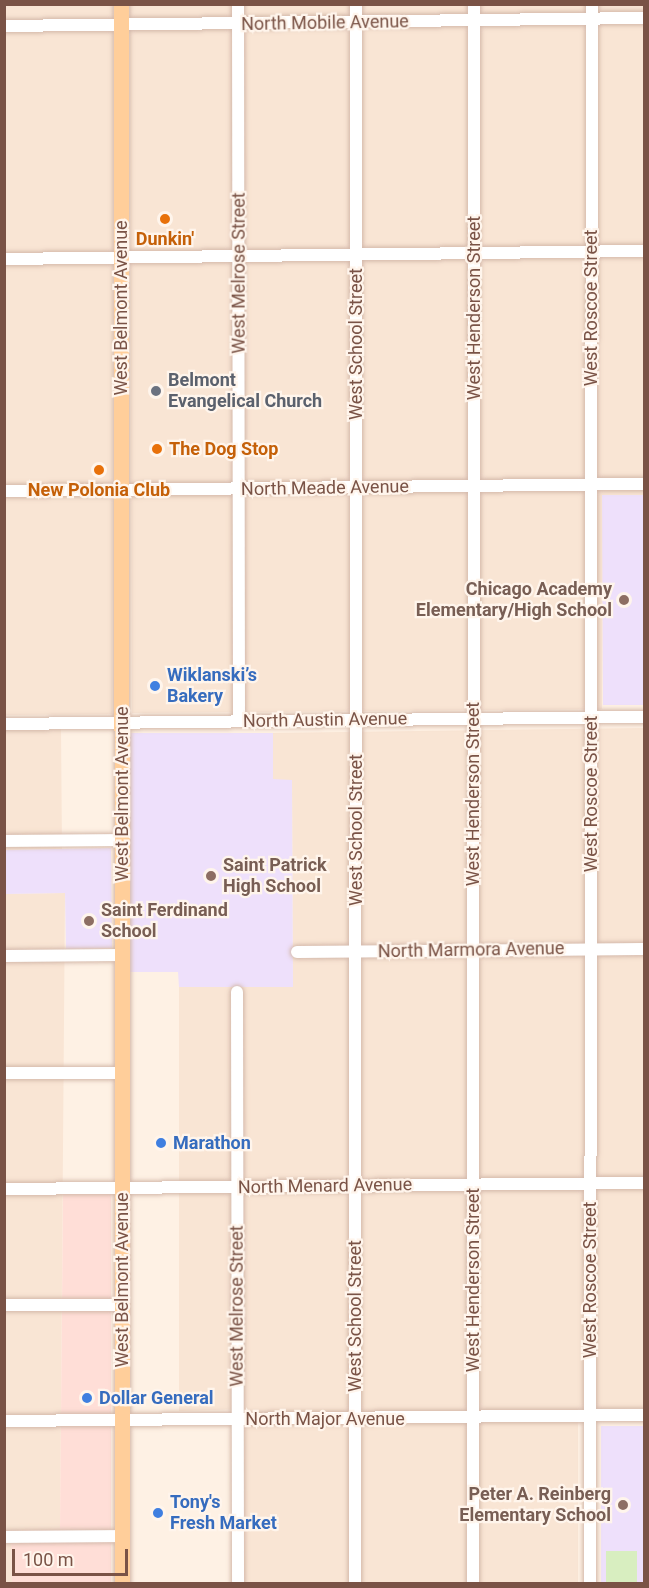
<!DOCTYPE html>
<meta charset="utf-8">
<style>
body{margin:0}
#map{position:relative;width:649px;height:1588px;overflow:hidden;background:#fef1e4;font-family:Roboto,sans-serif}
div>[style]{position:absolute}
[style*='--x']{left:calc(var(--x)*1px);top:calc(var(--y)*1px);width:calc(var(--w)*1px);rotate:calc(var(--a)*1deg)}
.residential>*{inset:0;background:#f9e5d4}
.commercial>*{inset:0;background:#ffded7}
.education>*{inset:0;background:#eee0fb}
.green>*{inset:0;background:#d8eec0}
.roads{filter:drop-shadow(0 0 2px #d4b9ab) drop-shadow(0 0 2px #d4b9ab)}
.minor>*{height:12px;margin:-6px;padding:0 6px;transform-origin:6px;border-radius:6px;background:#fff}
.major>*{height:15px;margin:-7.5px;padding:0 7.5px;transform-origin:7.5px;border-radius:7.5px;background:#ffce9a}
.dots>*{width:16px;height:16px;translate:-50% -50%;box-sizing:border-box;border:3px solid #fff5ec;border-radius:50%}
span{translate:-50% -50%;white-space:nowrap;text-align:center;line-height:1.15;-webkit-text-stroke:4.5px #fff5ec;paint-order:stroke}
.street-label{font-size:18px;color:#7a5346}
.food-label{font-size:18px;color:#c56008;font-weight:700}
.left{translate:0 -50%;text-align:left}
.worship-label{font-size:18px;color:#5b616d;font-weight:700}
.education-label{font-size:18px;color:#785e54;font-weight:700}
.right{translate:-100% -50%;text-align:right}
.shop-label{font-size:18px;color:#366cbe;font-weight:700}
.frame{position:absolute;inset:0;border:6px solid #7a5346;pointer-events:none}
.scale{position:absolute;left:12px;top:1549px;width:116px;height:27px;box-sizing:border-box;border:3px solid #7a5346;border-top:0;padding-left:8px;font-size:18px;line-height:21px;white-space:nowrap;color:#7a5346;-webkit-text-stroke:4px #fff5ec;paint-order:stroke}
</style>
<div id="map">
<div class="residential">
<div style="clip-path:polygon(4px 5px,113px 5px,112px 714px,5px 715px)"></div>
<div style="clip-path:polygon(130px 5px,644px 5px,644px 495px,603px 495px,602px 709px,132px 713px)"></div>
<div style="clip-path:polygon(644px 728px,644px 1408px,578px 1409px,578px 1583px,244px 1583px,243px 1409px,179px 1411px,179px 987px,293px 987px,292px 780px,273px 780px,273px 733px)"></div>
<div style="clip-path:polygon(61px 729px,62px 849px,5px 850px,4px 730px)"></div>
<div style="clip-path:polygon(65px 893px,60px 1531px,11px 1531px,12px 1584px,4px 1583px,4px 894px)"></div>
</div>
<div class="commercial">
<div style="clip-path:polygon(63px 1193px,111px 1194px,111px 1583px,12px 1583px,11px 1531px,60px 1530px)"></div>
</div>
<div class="education">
<div style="clip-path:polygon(602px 495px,644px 495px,644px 705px,603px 705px)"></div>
<div style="clip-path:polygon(130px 733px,273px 733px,273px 779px,292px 780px,293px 987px,179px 987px,178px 972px,130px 972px)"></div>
<div style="clip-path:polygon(111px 848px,112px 948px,66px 949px,65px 893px,5px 894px,5px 850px)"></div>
<div style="clip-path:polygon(601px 1426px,644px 1426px,644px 1583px,601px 1583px)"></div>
</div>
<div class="green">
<div style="clip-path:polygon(606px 1551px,637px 1551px,637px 1583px,606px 1583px)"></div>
</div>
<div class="roads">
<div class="minor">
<div style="--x:238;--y:4;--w:717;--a:89.92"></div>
<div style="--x:4;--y:26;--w:640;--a:-0.72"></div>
<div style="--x:4;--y:259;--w:640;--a:-0.72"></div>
<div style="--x:4;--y:491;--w:640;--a:-0.63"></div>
<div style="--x:4;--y:724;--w:640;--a:-0.63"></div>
<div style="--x:4;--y:841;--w:118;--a:-0.5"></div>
<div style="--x:297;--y:952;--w:347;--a:-0.5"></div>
<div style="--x:4;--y:956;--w:118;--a:-0.5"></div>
<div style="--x:237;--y:992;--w:592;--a:89.9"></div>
<div style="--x:4;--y:1073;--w:118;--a:0"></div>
<div style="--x:4;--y:1189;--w:640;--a:-0.54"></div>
<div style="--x:4;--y:1305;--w:118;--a:0"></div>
<div style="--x:4;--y:1421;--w:640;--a:-0.54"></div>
<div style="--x:4;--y:1537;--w:118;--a:-0.5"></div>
<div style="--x:355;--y:1584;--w:1580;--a:-89.96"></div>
<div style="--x:473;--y:1584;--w:1580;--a:-89.96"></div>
<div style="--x:590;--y:1584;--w:1580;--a:-89.93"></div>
</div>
<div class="major">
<div style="--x:121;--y:4;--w:1580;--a:89.96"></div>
</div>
</div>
<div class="dots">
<div style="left:165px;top:219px;background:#e8710a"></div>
<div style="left:156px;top:391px;background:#6b7280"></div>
<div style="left:157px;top:449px;background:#e8710a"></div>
<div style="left:99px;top:470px;background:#e8710a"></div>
<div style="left:624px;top:600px;background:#8d6e63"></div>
<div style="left:155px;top:686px;background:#3f7fe0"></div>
<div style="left:211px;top:876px;background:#8d6e63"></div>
<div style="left:89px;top:921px;background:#8d6e63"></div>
<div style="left:161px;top:1143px;background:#3f7fe0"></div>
<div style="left:87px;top:1398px;background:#3f7fe0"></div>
<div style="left:623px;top:1505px;background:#8d6e63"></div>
<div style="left:158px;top:1513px;background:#3f7fe0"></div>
</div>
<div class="street-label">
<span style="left:325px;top:23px;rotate:-1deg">North Mobile Avenue</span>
<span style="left:239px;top:273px;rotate:-90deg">West Melrose Street</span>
<span style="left:121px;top:308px;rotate:-90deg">West Belmont Avenue</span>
<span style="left:474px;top:308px;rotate:-90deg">West Henderson Street</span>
<span style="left:591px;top:308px;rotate:-90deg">West Roscoe Street</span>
<span style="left:356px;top:344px;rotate:-90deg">West School Street</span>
<span style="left:325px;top:488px;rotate:-1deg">North Meade Avenue</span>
<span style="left:325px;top:720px;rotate:-1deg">North Austin Avenue</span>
<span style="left:122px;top:794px;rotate:-90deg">West Belmont Avenue</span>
<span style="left:473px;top:794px;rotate:-90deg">West Henderson Street</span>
<span style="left:591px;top:794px;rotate:-90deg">West Roscoe Street</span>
<span style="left:356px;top:830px;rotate:-90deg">West School Street</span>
<span style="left:471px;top:950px;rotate:-1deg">North Marmora Avenue</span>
<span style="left:325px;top:1186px;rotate:-1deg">North Menard Avenue</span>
<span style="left:122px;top:1280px;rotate:-90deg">West Belmont Avenue</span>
<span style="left:473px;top:1280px;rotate:-90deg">West Henderson Street</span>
<span style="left:590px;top:1280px;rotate:-90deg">West Roscoe Street</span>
<span style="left:237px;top:1306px;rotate:-90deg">West Melrose Street</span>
<span style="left:355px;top:1316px;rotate:-90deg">West School Street</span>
<span style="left:325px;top:1419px">North Major Avenue</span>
</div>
<div class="food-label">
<span style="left:165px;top:239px">Dunkin'</span>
<span class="left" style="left:169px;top:449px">The Dog Stop</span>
<span style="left:99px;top:490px">New Polonia Club</span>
</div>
<div class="worship-label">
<span class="left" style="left:168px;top:391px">Belmont<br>Evangelical Church</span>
</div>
<div class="education-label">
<span class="right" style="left:612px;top:600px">Chicago Academy<br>Elementary/High School</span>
<span class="left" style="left:223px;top:876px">Saint Patrick<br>High School</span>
<span class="left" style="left:101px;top:921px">Saint Ferdinand<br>School</span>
<span class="right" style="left:611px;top:1505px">Peter A. Reinberg<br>Elementary School</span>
</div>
<div class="shop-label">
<span class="left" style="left:167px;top:686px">Wiklanski’s<br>Bakery</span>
<span class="left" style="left:173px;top:1143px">Marathon</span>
<span class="left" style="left:99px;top:1398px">Dollar General</span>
<span class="left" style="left:170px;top:1513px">Tony's<br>Fresh Market</span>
</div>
<div class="frame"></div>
<div class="scale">100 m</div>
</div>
